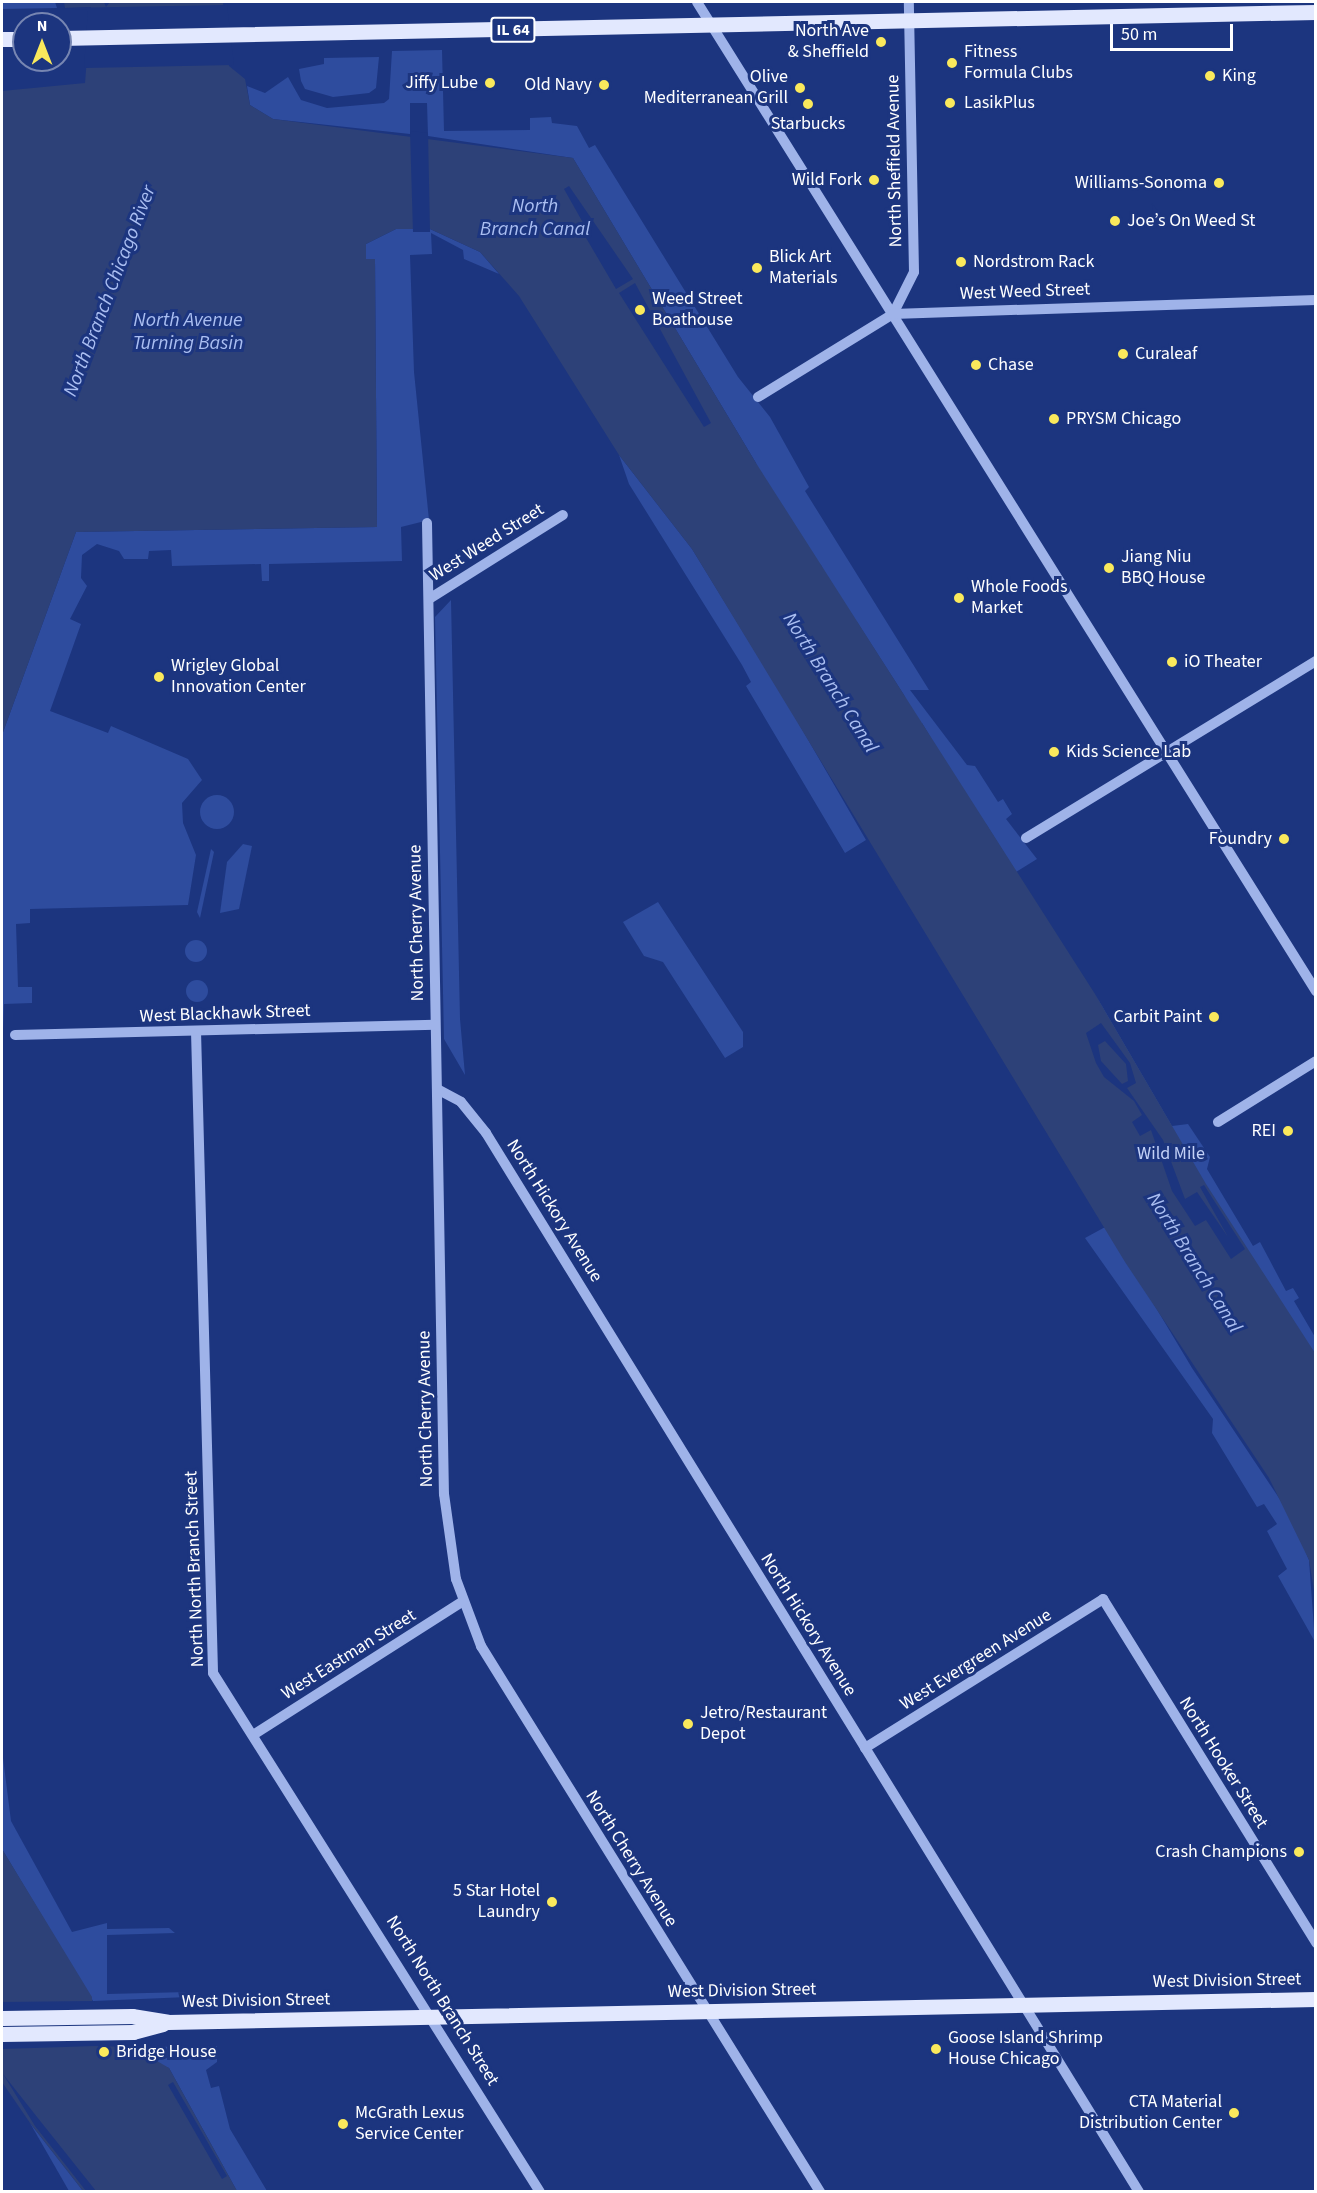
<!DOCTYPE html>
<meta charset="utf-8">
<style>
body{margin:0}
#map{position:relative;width:1317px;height:2193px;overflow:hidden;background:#1c357f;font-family:"Source Sans 3",sans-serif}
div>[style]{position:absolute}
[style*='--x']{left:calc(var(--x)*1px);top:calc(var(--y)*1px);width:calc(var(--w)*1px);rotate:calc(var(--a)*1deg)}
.green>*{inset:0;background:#2e4c9e}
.round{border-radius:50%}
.water>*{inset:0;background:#2d4178}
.pier>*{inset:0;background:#1c357f}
.minor>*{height:10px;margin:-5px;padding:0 5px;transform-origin:5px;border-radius:5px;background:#9fb3e9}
.major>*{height:15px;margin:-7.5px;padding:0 7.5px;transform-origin:7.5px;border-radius:7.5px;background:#e2e8fe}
.dots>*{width:16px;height:16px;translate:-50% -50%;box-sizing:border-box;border:3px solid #1c357f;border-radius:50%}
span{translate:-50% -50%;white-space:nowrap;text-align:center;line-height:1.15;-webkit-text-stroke:6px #1c357f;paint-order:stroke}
.shield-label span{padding:2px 4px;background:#1c357f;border:2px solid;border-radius:4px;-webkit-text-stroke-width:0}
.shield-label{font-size:16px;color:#fff;font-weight:700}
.poi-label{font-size:18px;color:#fff}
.right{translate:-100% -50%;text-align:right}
.left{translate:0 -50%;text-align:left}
.street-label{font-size:18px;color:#fff}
.park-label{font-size:18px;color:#c3d1f7}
.water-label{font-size:20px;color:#aabef1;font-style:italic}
.frame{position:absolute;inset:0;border:3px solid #fff;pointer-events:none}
.north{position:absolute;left:12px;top:12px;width:60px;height:60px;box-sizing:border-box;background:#1c357f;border:2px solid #7786b2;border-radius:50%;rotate:0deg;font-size:16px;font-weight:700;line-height:24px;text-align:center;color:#fff}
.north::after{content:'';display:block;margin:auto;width:21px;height:27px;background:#fae95c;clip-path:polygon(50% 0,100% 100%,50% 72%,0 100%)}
.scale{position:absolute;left:1110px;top:24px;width:123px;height:27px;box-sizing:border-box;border:3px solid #fff;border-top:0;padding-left:8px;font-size:18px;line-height:21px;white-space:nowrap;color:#fff;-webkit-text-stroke:4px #1c357f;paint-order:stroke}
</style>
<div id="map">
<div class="green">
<div style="clip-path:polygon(2px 2px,55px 2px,57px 8px,2px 9px)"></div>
<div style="clip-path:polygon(442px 50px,444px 131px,530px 130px,530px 118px,551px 117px,552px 123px,577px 126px,589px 148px,595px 145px,738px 377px,770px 417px,809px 487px,805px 491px,929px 690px,910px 690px,967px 765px,975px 766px,998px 802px,1003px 799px,1012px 814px,1006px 819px,1037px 859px,1016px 872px,986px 824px,933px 765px,931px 738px,922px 723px,916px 726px,904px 695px,857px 622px,842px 613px,821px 565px,805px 557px,782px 505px,758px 482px,756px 463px,573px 158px,428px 136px,427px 103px,410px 103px,410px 134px,273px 119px,250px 105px,247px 86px,265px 93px,288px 77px,301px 100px,327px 108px,384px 103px,389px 99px,392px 51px)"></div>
<div style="clip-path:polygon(379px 57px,376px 88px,369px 93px,333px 97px,305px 89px,301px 81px,299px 69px,324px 64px,324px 58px)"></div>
<div style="clip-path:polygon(396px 229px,430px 229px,480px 252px,499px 274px,464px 259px,463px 250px,431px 233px,432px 254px,410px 255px,414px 372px,429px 520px,401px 527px,402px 561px,269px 564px,269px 581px,262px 581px,261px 564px,172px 566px,171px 550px,149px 551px,148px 559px,124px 559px,119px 551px,97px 544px,82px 555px,81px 578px,87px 586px,70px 619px,81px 624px,50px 711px,108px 733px,111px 726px,188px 759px,202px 780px,182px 803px,183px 823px,196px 855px,188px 905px,30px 909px,30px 923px,16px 924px,18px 987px,32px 987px,32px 1003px,4px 1004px,2px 1058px,2px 735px,76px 532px,377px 527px,375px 260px,366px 259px,366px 244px)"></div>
<div style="clip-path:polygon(619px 455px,692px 549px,788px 705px,866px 840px,845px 853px,746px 686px,751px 682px,742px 665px,629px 484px)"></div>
<div style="clip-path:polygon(451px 600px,460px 1019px,465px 1075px,444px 1039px,435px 617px)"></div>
<div class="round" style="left:200px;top:795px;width:34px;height:34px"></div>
<div style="clip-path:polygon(243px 844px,252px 846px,239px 909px,220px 913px,227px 862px)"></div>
<div style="clip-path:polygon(211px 849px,214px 852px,200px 918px,197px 912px)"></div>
<div style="clip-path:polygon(658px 902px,743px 1032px,743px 1047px,725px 1058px,663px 962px,644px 956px,623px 922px)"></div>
<div class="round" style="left:185px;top:940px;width:22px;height:22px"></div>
<div class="round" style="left:186px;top:980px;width:22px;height:22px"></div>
<div style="clip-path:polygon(1095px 994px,1172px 1126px,1188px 1124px,1210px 1157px,1207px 1169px,1253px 1246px,1260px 1242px,1286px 1291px,1293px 1288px,1299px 1298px,1294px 1301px,1315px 1337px,1315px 1353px,1236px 1255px)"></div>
<div style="clip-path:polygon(1107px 1226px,1192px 1368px,1291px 1516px,1309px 1560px,1315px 1642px,1278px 1576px,1287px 1569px,1267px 1531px,1277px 1524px,1264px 1504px,1257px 1507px,1212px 1433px,1213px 1419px,1085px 1238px)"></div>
<div style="clip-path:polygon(2px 1750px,11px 1821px,72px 1932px,107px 1923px,107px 1929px,169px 1928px,175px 1933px,107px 1935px,107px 1994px,188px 1992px,188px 1997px,93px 2001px,2px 1849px)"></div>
<div style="clip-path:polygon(217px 2046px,217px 2062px,206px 2070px,211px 2088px,219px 2086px,230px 2129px,267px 2191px,237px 2191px,169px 2068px,144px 2059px,144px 2047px)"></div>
<div style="clip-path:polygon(30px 2123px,83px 2191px,69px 2191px)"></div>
</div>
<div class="water">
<div style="clip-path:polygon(64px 2px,104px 2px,106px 7px,110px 2px,223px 2px,229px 66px,245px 79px,250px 105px,273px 119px,573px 158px,756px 463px,1095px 994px,1206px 1184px,1315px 1353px,1315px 1597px,1309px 1560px,1269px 1478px,1125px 1262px,692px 549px,619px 455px,519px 296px,480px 252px,430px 229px,396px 229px,366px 244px,366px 259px,375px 259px,377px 527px,76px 532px,2px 735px,2px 91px,85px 83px,91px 7px,65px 8px)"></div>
<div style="clip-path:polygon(2px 1849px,92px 1997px,93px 2046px,133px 2047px,169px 2068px,237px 2191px,83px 2191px,30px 2123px,2px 2082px)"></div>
</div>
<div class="pier">
<div style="clip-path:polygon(227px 5px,234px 65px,84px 68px,88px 10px,62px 8px)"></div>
<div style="clip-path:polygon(410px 131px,428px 133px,430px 232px,413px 232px)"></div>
<div style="clip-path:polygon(569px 186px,633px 279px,616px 289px,582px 231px,586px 228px,564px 189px)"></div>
<div style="clip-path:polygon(635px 283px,711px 423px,704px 427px,619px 293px)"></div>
<div style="clip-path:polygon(evenodd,1101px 1023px,1130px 1063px,1136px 1083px,1127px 1088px,1163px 1140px,1185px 1199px,1197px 1192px,1228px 1237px,1200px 1187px,1204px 1185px,1245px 1249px,1231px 1259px,1206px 1220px,1195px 1226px,1172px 1191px,1151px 1130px,1140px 1136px,1132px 1122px,1142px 1115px,1134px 1101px,1104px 1077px,1096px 1063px,1086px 1033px,1101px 1023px,1105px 1041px,1126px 1064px,1128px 1081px,1122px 1084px,1101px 1061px,1098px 1045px,1105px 1041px)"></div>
<div style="clip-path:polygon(95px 2001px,95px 2046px,2px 2049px,2px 2002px)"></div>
<div style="clip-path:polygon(3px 2074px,41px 2122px,96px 2191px,86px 2191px,35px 2126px)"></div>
<div style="clip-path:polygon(173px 2082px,227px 2176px,222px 2179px,168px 2085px)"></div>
</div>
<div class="minor">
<div style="--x:697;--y:2;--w:1167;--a:57.96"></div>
<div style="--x:893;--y:314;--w:47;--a:-63.4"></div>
<div style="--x:914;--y:272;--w:270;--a:-91.1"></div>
<div style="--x:758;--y:397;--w:158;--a:-31.6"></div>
<div style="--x:893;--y:314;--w:423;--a:-1.9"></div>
<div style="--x:427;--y:523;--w:971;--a:89"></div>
<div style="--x:444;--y:1494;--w:86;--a:82"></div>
<div style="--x:456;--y:1579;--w:72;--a:69.5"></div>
<div style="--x:481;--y:1646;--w:643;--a:58.16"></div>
<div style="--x:429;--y:599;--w:158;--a:-32.1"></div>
<div style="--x:1026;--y:838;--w:340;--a:-31.4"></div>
<div style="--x:196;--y:1031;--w:642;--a:88.48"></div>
<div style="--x:213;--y:1673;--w:613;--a:57.79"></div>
<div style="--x:15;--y:1035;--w:420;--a:-1.4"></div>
<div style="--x:437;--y:1089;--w:27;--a:28"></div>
<div style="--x:461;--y:1102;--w:40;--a:51"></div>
<div style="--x:486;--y:1133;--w:1244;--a:58.34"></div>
<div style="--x:1218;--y:1122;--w:115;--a:-31.9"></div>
<div style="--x:253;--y:1735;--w:248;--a:-32.5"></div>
<div style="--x:865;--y:1748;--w:281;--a:-32"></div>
<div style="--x:1103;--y:1599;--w:405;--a:58.2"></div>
</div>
<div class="major">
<div style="--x:60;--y:38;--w:1256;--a:-1.19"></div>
<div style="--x:2;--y:39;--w:22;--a:0"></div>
<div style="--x:2;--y:2018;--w:130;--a:-0.9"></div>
<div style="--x:132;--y:2016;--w:36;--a:9"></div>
<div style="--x:168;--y:2022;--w:1148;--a:-1.15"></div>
<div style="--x:2;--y:2034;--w:131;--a:-0.9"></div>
<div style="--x:133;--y:2032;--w:31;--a:-15"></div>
</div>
<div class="dots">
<div style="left:881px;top:42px;background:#fae95c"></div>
<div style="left:952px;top:63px;background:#fae95c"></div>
<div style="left:1210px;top:76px;background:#fae95c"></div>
<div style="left:490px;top:83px;background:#fae95c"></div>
<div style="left:604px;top:85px;background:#fae95c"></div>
<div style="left:800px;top:88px;background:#fae95c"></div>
<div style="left:950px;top:103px;background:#fae95c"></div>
<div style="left:808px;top:104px;background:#fae95c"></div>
<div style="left:874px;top:180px;background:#fae95c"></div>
<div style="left:1219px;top:183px;background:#fae95c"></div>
<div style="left:1115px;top:221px;background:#fae95c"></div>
<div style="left:961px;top:262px;background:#fae95c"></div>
<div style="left:757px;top:268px;background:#fae95c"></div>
<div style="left:640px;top:310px;background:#fae95c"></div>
<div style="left:1123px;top:354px;background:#fae95c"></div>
<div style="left:976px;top:365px;background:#fae95c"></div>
<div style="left:1054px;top:419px;background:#fae95c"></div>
<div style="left:1109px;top:568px;background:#fae95c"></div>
<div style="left:959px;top:598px;background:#fae95c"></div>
<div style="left:1172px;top:662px;background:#fae95c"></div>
<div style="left:159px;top:677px;background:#fae95c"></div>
<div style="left:1054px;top:752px;background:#fae95c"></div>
<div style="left:1284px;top:839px;background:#fae95c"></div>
<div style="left:1214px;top:1017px;background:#fae95c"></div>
<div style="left:1288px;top:1131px;background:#fae95c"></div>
<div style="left:688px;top:1724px;background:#fae95c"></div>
<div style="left:1299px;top:1852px;background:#fae95c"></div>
<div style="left:552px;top:1902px;background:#fae95c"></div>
<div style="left:936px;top:2049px;background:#fae95c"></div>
<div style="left:104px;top:2052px;background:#fae95c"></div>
<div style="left:1234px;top:2113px;background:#fae95c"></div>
<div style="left:343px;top:2124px;background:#fae95c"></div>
</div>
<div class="shield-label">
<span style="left:513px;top:30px">IL 64</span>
</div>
<div class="poi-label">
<span class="right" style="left:869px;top:42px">North Ave<br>&amp; Sheffield</span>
<span class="left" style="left:964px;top:63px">Fitness<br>Formula Clubs</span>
<span class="left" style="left:1222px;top:76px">King</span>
<span class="right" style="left:788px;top:88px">Olive<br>Mediterranean Grill</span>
<span class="right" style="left:478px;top:83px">Jiffy Lube</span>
<span class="right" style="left:592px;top:85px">Old Navy</span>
<span class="left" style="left:964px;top:103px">LasikPlus</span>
<span style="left:808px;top:124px">Starbucks</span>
<span class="right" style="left:862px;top:180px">Wild Fork</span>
<span class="right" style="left:1207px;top:183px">Williams-Sonoma</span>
<span class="left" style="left:1127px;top:221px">Joe’s On Weed St</span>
<span class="left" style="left:769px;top:268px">Blick Art<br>Materials</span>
<span class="left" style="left:973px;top:262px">Nordstrom Rack</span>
<span class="left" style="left:652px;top:310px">Weed Street<br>Boathouse</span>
<span class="left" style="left:1135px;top:354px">Curaleaf</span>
<span class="left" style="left:988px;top:365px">Chase</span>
<span class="left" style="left:1066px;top:419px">PRYSM Chicago</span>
<span class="left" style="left:1121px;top:568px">Jiang Niu<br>BBQ House</span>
<span class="left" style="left:971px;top:598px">Whole Foods<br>Market</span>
<span class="left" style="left:1184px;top:662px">iO Theater</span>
<span class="left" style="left:171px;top:677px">Wrigley Global<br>Innovation Center</span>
<span class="left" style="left:1066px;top:752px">Kids Science Lab</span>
<span class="right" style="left:1272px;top:839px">Foundry</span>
<span class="right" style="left:1202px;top:1017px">Carbit Paint</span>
<span class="right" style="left:1276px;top:1131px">REI</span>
<span class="left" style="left:700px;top:1724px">Jetro/Restaurant<br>Depot</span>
<span class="right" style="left:1287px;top:1852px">Crash Champions</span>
<span class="right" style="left:540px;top:1902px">5 Star Hotel<br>Laundry</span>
<span class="left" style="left:948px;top:2049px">Goose Island Shrimp<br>House Chicago</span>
<span class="left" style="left:116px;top:2052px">Bridge House</span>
<span class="right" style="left:1222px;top:2113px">CTA Material<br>Distribution Center</span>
<span class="left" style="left:355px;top:2124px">McGrath Lexus<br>Service Center</span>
</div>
<div class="street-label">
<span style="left:895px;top:161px;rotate:-91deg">North Sheffield Avenue</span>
<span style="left:1025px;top:292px;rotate:-2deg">West Weed Street</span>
<span style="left:487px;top:543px;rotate:-32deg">West Weed Street</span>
<span style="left:417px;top:923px;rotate:-91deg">North Cherry Avenue</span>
<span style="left:225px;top:1014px;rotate:-2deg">West Blackhawk Street</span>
<span style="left:554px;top:1211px;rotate:58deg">North Hickory Avenue</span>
<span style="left:426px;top:1409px;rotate:-91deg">North Cherry Avenue</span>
<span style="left:195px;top:1569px;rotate:-92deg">North North Branch Street</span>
<span style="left:808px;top:1625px;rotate:58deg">North Hickory Avenue</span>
<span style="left:349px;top:1655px;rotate:-32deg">West Eastman Street</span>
<span style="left:976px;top:1660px;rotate:-32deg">West Evergreen Avenue</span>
<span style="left:1223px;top:1763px;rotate:58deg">North Hooker Street</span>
<span style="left:631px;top:1859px;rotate:58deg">North Cherry Avenue</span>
<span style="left:1227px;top:1981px;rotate:-1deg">West Division Street</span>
<span style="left:742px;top:1991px;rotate:-1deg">West Division Street</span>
<span style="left:256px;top:2001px;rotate:-1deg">West Division Street</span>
<span style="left:442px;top:2001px;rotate:58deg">North North Branch Street</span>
</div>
<div class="park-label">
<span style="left:1171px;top:1154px">Wild Mile</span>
</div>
<div class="water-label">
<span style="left:535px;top:218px">North<br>Branch Canal</span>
<span style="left:110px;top:291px;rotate:-69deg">North Branch Chicago River</span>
<span style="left:188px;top:332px">North Avenue<br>Turning Basin</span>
<span style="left:830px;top:683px;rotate:58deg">North Branch Canal</span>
<span style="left:1194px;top:1263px;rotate:58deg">North Branch Canal</span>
</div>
<div class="frame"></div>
<div class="north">N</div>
<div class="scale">50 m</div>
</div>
